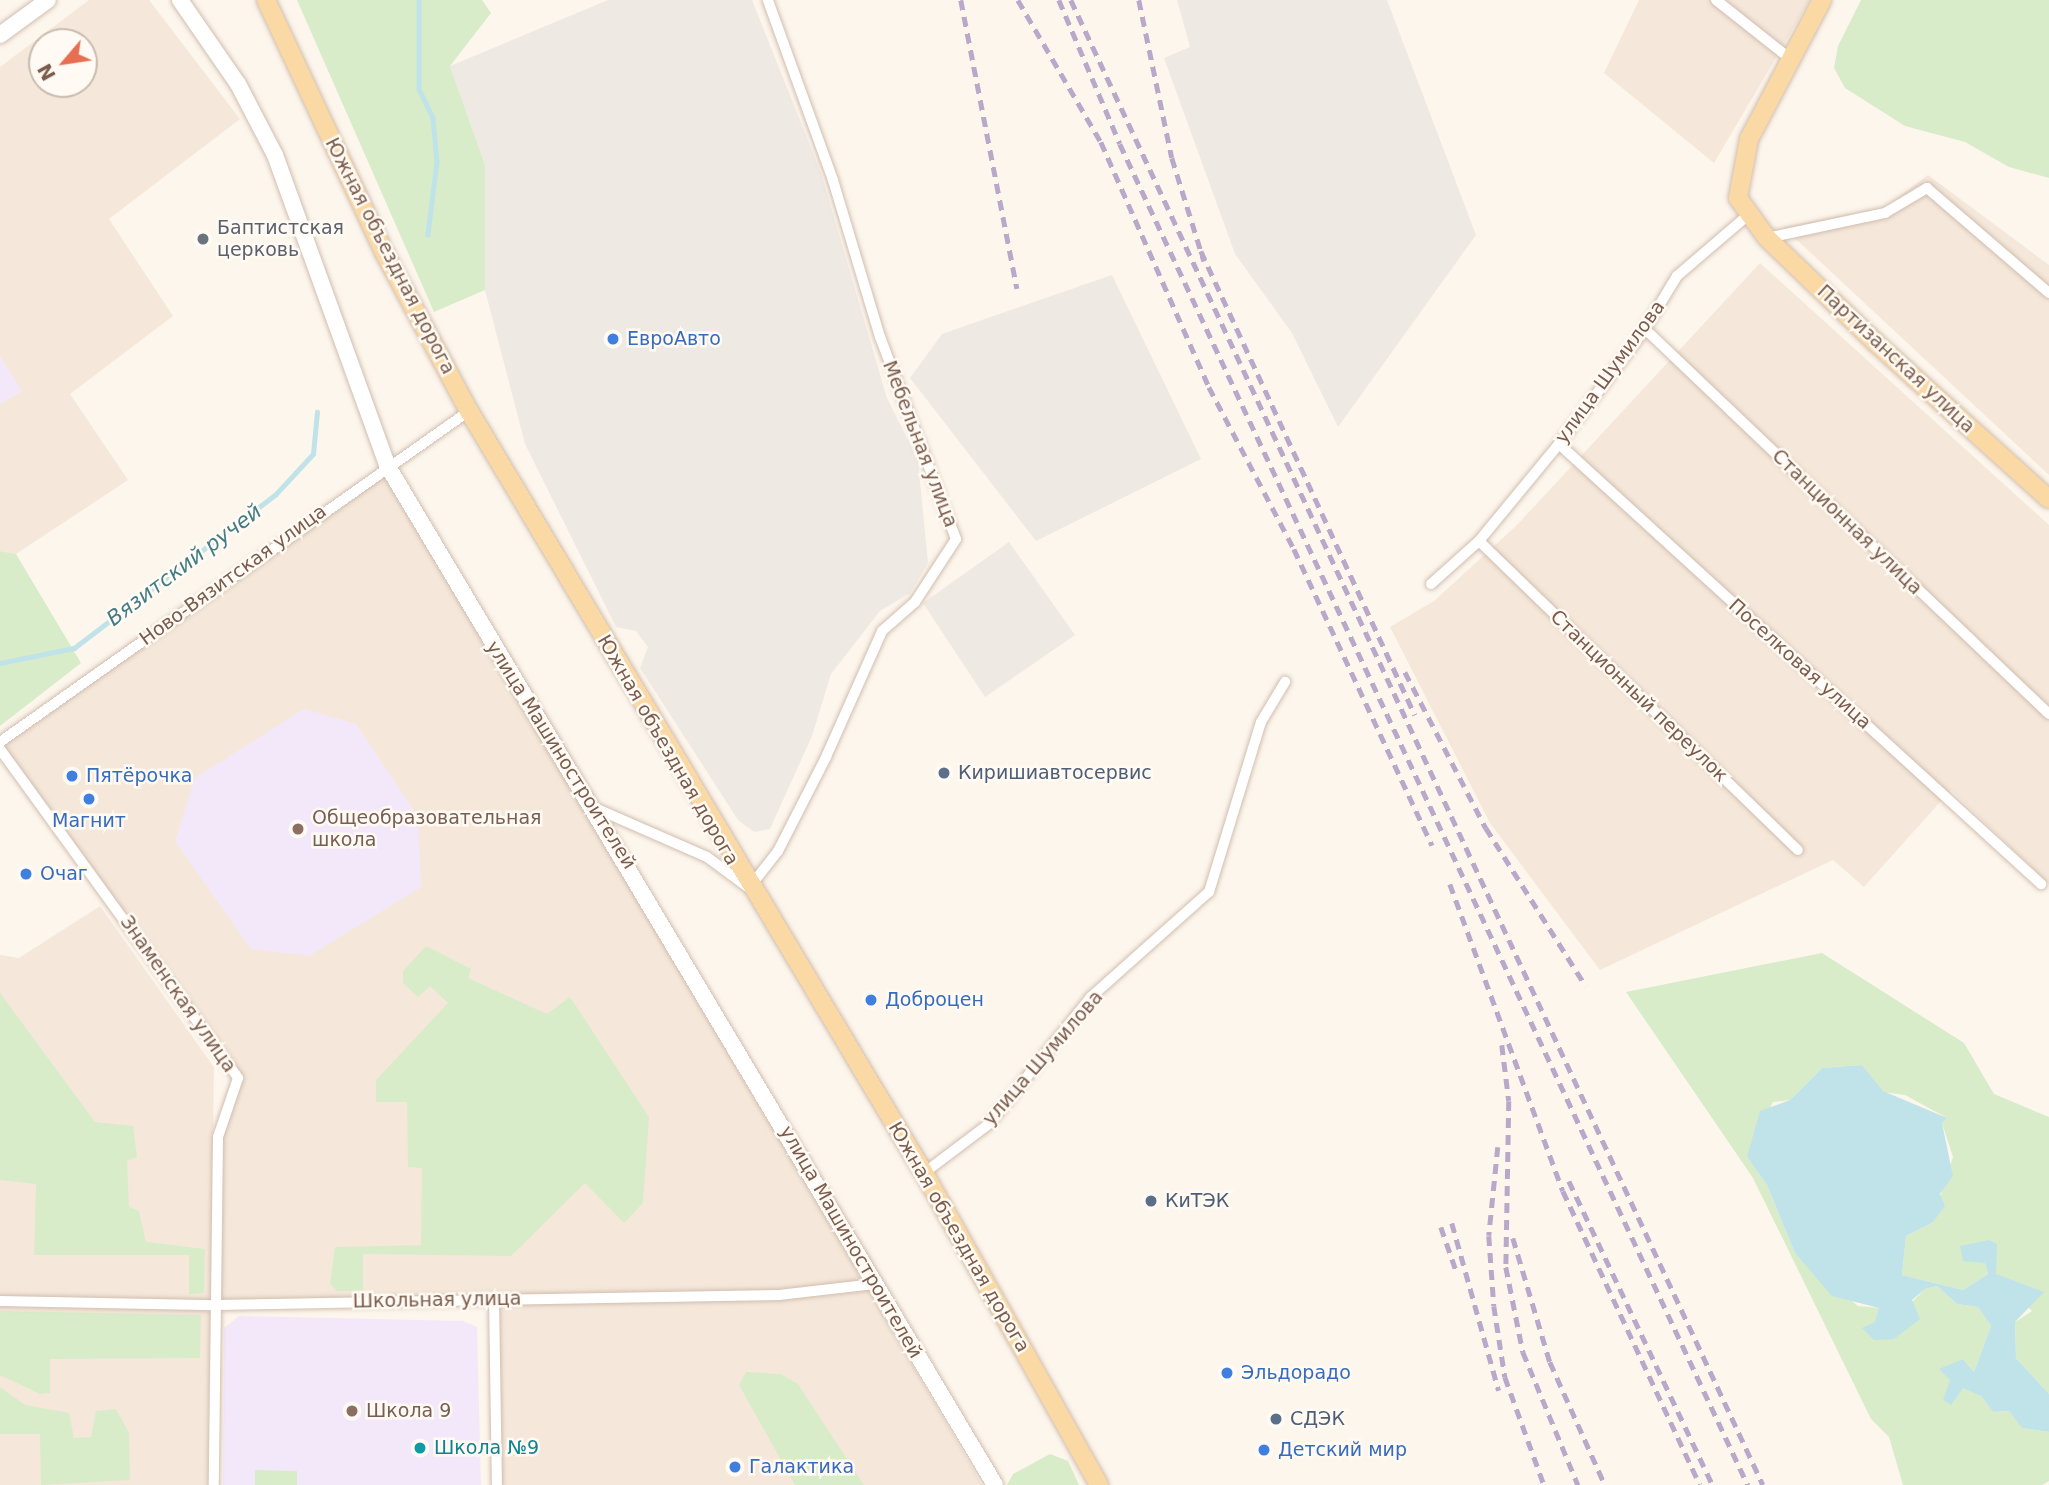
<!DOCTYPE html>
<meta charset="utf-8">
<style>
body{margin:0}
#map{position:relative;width:2049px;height:1485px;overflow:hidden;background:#fdf6ec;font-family:"DejaVu Sans",sans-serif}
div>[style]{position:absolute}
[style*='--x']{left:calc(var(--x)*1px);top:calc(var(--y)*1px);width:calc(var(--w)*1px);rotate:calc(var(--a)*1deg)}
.residential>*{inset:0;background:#f5e8da}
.industrial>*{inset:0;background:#efe9e4}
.education>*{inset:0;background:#f3e8fa}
.green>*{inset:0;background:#d8ecc9}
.water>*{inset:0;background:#bfe3e8}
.stream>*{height:4.5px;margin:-2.25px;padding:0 2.25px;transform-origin:2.25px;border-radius:2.25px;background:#bfe3e8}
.roads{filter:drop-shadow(0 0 2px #d1beb0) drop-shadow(0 0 2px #d1beb0)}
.street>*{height:10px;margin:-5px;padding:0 5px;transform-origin:5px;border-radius:5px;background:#fff}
.secondary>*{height:16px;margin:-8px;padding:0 8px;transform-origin:8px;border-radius:8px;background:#fff}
.primary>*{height:18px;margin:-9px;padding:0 9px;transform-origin:9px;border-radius:9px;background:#fbd9a5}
.rail>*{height:4.5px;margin-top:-2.25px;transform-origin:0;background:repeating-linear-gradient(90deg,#b9a8c9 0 10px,transparent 0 17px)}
.dots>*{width:19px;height:19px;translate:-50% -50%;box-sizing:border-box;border:4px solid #fffaf3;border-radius:50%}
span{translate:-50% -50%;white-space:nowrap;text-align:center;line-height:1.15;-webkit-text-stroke:5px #fffaf3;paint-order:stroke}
.worship-label{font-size:19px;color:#5b616d}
.left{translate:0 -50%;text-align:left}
.street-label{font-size:19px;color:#7a5c4d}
.shop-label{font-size:19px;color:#366cbe}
.service-label{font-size:19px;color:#4e5e75}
.education-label{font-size:19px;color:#785e54}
.culture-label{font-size:19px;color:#0d838f}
.water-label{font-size:21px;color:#437c86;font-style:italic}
.north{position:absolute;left:28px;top:28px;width:70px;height:70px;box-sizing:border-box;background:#fffaf3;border:2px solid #cabbb1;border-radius:50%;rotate:241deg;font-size:19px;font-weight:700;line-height:28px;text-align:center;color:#7a5c4d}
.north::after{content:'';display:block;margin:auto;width:24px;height:32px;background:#e76f51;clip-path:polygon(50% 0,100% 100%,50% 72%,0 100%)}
</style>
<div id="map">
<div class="residential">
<div style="clip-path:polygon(evenodd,89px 0,149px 0,240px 119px,109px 219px,173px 316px,70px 394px,128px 480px,16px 554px,0 551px,0 67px,89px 0,42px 42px,84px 42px,84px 84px,42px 84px,42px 42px)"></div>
<div style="clip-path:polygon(1639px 0,1810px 0,1714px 163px,1604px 73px)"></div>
<div style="clip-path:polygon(1928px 175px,2049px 265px,2049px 475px,1783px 227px,1885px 207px)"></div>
<div style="clip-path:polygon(1760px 263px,2049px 525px,2049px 884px,1951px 790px,1864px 887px,1833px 860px,1600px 970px,1490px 823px,1390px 627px,1434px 601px,1517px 525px)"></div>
<div style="clip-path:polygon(387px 475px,931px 1397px,982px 1485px,498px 1485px,494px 1299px,216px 1305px,218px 1137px,238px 1078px,0 742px)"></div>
<div style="clip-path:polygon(100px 906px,214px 1067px,208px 1485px,0 1485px,0 955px,19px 958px)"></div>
</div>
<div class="industrial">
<div style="clip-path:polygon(608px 0,752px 0,821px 173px,887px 398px,918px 460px,928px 563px,910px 593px,880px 611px,831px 674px,812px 736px,770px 829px,754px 832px,738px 820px,640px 668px,648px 647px,636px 631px,616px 627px,525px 444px,485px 290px,485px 165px,450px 66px)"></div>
<div style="clip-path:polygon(1177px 0,1387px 0,1476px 235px,1338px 427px,1292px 333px,1235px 254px,1164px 58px,1190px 47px)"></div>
<div style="clip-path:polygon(1112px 275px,1201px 459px,1036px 541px,910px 378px,942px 334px)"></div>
<div style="clip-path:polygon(1009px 542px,1075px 635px,985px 697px,923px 603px)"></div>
</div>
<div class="education">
<div style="clip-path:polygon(0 356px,22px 391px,0 404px)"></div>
<div style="clip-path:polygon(304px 709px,356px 724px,418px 817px,421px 887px,309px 956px,251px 949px,175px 841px,195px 778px)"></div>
<div style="clip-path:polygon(239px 1316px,463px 1321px,477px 1327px,481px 1485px,223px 1485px,224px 1328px)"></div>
</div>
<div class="green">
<div style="clip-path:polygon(297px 0,482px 0,491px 13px,450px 66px,485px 165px,485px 290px,434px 312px)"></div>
<div style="clip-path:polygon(1861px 0,2049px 0,2049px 178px,2009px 167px,1965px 142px,1905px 126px,1845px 88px,1834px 68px,1838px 46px)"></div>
<div style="clip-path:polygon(0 551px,16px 554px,81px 663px,0 726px)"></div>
<div style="clip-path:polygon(426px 946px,471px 969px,468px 978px,547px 1014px,570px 997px,649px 1117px,643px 1203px,624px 1223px,585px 1183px,511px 1256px,363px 1254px,363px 1291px,337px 1291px,330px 1284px,335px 1247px,421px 1245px,422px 1168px,408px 1167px,407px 1102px,376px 1102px,376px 1080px,448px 1003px,430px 986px,418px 997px,403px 983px,403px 971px)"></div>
<div style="clip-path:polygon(1822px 953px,1964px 1043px,1994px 1094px,2049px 1117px,2049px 1394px,2016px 1358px,2015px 1322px,2032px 1311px,1985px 1263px,1988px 1274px,1963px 1290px,1902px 1275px,1906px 1236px,1932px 1223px,1953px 1157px,1942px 1123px,1947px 1118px,1905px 1095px,1883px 1092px,1862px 1065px,1822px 1068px,1790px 1100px,1773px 1102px,1747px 1157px,1767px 1185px,1795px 1253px,1858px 1306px,1879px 1308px,1874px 1340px,1925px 1289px,1937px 1286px,1957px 1304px,1978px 1307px,1991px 1326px,1974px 1372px,1963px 1359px,1940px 1370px,1981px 1396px,1993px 1412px,2009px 1411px,2023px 1428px,2049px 1432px,2049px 1481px,2042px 1485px,1903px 1485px,1889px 1437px,1871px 1419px,1753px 1178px,1626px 992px)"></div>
<div style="clip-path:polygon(0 993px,95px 1122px,133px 1126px,137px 1157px,127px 1161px,129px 1207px,139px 1211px,146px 1242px,205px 1249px,204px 1293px,189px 1294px,189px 1255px,34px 1255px,36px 1184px,0 1180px)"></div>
<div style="clip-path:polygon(0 1311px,201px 1315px,200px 1358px,50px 1359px,50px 1393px,40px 1394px,0 1375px)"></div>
<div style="clip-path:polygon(746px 1372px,781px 1374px,798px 1384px,864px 1485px,795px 1485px,739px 1385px)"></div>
<div style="clip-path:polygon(0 1387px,25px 1405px,69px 1413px,74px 1438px,91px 1437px,96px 1411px,116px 1409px,129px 1433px,130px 1480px,41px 1485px,40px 1434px,0 1434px)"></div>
<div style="clip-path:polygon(1050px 1454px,1068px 1461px,1079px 1485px,1007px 1485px,1013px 1474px)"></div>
<div style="clip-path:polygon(255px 1470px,297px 1471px,297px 1485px,255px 1485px)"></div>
</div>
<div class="water">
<div style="clip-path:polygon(1862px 1065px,1883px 1091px,1947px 1118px,1942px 1123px,1953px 1176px,1940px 1194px,1945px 1206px,1932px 1223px,1906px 1236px,1902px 1275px,1963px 1290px,1988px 1274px,1985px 1263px,1963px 1261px,1960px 1246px,1989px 1240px,1997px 1244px,1996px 1274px,2044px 1292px,2015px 1322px,2016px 1358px,2049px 1394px,2049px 1432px,2022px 1428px,2009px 1411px,1993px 1412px,1981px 1396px,1963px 1388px,1951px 1405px,1943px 1400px,1950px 1380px,1939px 1369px,1963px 1359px,1974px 1372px,1991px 1326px,1978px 1307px,1957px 1304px,1937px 1286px,1925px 1289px,1912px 1300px,1920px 1319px,1894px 1339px,1874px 1340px,1862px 1328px,1875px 1322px,1879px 1308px,1832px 1296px,1795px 1253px,1767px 1185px,1747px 1157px,1760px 1111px,1790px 1100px,1822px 1068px)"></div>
</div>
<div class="stream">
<div style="--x:419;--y:0;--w:89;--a:90"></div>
<div style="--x:419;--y:89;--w:32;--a:64"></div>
<div style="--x:433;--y:118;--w:44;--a:84.8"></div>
<div style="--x:437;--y:162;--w:73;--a:97.1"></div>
<div style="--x:0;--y:663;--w:76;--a:-11.5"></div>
<div style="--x:74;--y:648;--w:253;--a:-37.3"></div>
<div style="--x:275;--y:495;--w:56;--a:-47.2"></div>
<div style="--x:313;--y:454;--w:42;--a:-84.6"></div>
</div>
<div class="roads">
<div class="street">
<div style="--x:1716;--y:0;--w:92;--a:38.4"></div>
<div style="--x:1767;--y:238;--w:121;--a:-12"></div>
<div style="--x:1885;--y:213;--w:49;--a:-30.8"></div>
<div style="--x:1927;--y:188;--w:161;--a:40.7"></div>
<div style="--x:1645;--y:329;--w:558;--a:43.62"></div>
<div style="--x:1559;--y:444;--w:653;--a:42.39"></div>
<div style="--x:1479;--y:541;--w:444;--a:44.1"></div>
<div style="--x:1431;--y:584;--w:64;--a:-41.9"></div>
<div style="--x:1479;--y:541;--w:126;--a:-50.5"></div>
<div style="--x:1559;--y:444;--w:144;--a:-53.2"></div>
<div style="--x:1645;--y:329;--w:62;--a:-58.9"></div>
<div style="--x:1677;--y:276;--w:92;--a:-40.6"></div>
<div style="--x:0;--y:742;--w:574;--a:-35.21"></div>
<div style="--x:0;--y:749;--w:406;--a:54.1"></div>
<div style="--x:238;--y:1078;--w:62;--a:108.7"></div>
<div style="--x:218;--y:1137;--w:348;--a:90.7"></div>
<div style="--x:595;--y:808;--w:122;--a:23.6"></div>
<div style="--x:707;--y:857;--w:52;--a:36.4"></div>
<div style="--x:749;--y:888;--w:47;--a:-51.9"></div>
<div style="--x:778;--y:851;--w:106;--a:-62.9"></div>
<div style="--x:826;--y:757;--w:138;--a:-66"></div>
<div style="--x:882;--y:631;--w:44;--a:-41.3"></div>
<div style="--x:915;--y:602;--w:75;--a:-56.9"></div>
<div style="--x:956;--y:539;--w:216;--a:-110.6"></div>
<div style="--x:880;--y:337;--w:164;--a:-106.7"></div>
<div style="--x:833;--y:180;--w:191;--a:-109.9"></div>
<div style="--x:924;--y:1173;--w:83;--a:-37.1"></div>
<div style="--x:990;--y:1123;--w:161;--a:-51.3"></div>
<div style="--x:1091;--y:997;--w:158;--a:-41.7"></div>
<div style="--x:1209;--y:892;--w:178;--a:-73"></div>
<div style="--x:1261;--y:722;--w:47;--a:-59"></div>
<div style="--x:494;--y:1299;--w:186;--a:89.1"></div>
<div style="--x:0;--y:1301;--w:216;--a:1.1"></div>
<div style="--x:216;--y:1305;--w:563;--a:-1.02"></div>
<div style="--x:779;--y:1295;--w:96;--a:-6.6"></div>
</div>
<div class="secondary">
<div style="--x:180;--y:0;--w:102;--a:55.4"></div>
<div style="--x:238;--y:84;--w:80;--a:62.5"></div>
<div style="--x:275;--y:155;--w:330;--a:70.1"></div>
<div style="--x:387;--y:465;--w:1187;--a:59.2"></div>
<div style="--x:0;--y:35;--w:59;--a:-36.1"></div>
</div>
<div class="primary">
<div style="--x:266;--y:0;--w:280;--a:64.9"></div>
<div style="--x:385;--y:254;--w:178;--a:61.9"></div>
<div style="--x:469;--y:411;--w:888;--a:59.16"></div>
<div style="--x:924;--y:1173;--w:358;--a:60.7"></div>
<div style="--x:1822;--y:0;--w:157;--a:117.7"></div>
<div style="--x:1749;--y:139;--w:60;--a:100.6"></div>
<div style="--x:1738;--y:198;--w:49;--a:54.1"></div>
<div style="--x:1767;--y:238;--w:150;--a:43.9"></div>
<div style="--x:1875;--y:342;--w:234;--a:42.1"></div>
</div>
</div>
<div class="rail">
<div style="--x:961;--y:0;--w:294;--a:79"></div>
<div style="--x:1018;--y:0;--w:164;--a:59.7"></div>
<div style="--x:1101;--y:142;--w:268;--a:66.2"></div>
<div style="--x:1209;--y:387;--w:183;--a:62.3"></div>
<div style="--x:1294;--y:549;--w:327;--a:65"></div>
<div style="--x:1059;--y:0;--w:156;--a:67"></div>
<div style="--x:1120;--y:144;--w:1481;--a:64.91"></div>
<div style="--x:1071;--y:0;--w:1638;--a:65.01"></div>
<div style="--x:1139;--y:0;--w:161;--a:78.2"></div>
<div style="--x:1172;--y:158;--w:108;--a:72.7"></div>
<div style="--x:1201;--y:251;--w:511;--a:65.24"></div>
<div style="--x:1405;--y:672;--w:176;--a:62.6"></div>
<div style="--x:1486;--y:828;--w:187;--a:57.7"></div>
<div style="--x:1450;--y:884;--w:327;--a:69.8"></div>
<div style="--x:1563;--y:1191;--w:324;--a:65"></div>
<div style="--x:1502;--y:1045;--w:56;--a:82.9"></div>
<div style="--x:1509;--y:1101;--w:166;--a:91"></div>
<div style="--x:1506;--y:1267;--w:87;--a:78.7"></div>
<div style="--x:1523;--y:1352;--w:144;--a:67.5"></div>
<div style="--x:1498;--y:1147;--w:89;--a:95.8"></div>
<div style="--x:1489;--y:1236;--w:70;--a:85.9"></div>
<div style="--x:1494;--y:1306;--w:72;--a:81.2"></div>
<div style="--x:1505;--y:1377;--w:115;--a:70.1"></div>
<div style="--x:1569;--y:1181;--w:336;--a:64.7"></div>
<div style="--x:1452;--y:1223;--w:174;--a:74.4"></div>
<div style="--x:1441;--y:1227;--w:49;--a:70.8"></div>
<div style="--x:1513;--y:1238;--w:129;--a:73.4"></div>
<div style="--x:1550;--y:1362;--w:135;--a:65.9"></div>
</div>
<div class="dots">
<div style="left:203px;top:239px;background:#6b7280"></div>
<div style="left:613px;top:339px;background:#3f7fe0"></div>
<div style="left:944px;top:773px;background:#5c6f8a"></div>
<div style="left:72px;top:776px;background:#3f7fe0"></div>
<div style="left:89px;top:799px;background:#3f7fe0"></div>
<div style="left:298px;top:829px;background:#8d6e63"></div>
<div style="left:26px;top:874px;background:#3f7fe0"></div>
<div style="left:871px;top:1000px;background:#3f7fe0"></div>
<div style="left:1151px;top:1201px;background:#5c6f8a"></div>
<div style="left:1227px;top:1373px;background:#3f7fe0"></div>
<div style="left:352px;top:1411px;background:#8d6e63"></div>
<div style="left:1276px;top:1419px;background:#5c6f8a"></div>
<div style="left:420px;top:1448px;background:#0f9aa8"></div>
<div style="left:1264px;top:1450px;background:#3f7fe0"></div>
<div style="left:735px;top:1467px;background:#3f7fe0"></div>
</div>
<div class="worship-label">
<span class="left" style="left:217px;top:239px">Баптистская<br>церковь</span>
</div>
<div class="street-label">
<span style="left:390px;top:256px;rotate:63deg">Южная объездная дорога</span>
<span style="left:1896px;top:359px;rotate:43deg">Партизанская улица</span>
<span style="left:1610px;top:372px;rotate:-54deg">улица Шумилова</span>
<span style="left:920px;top:444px;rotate:69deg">Мебельная улица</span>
<span style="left:1847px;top:522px;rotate:44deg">Станционная улица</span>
<span style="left:233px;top:575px;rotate:-36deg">Ново-Вязитская улица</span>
<span style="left:1800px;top:664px;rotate:42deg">Поселковая улица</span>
<span style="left:1639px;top:696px;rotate:44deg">Станционный переулок</span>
<span style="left:668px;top:750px;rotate:60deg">Южная объездная дорога</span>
<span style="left:561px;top:755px;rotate:58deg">улица Машиностроителей</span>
<span style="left:178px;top:994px;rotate:55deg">Знаменская улица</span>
<span style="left:1043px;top:1058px;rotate:-49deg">улица Шумилова</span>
<span style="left:959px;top:1237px;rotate:60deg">Южная объездная дорога</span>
<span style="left:851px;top:1242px;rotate:60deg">улица Машиностроителей</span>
<span style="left:437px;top:1300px;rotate:-1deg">Школьная улица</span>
</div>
<div class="shop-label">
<span class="left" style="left:627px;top:339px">ЕвроАвто</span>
<span class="left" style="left:86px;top:776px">Пятёрочка</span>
<span style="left:89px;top:821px">Магнит</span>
<span class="left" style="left:40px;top:874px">Очаг</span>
<span class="left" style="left:885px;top:1000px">Доброцен</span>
<span class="left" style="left:1241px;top:1373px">Эльдорадо</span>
<span class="left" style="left:1278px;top:1450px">Детский мир</span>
<span class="left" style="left:749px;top:1467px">Галактика</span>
</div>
<div class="service-label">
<span class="left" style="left:958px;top:773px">Киришиавтосервис</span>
<span class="left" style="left:1165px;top:1201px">КиТЭК</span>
<span class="left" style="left:1290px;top:1419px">СДЭК</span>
</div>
<div class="education-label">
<span class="left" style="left:312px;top:829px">Общеобразовательная<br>школа</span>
<span class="left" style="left:366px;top:1411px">Школа 9</span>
</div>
<div class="culture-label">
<span class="left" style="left:434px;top:1448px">Школа №9</span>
</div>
<div class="water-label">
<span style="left:184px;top:565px;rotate:-37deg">Вязитский ручей</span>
</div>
<div class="north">N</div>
</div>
